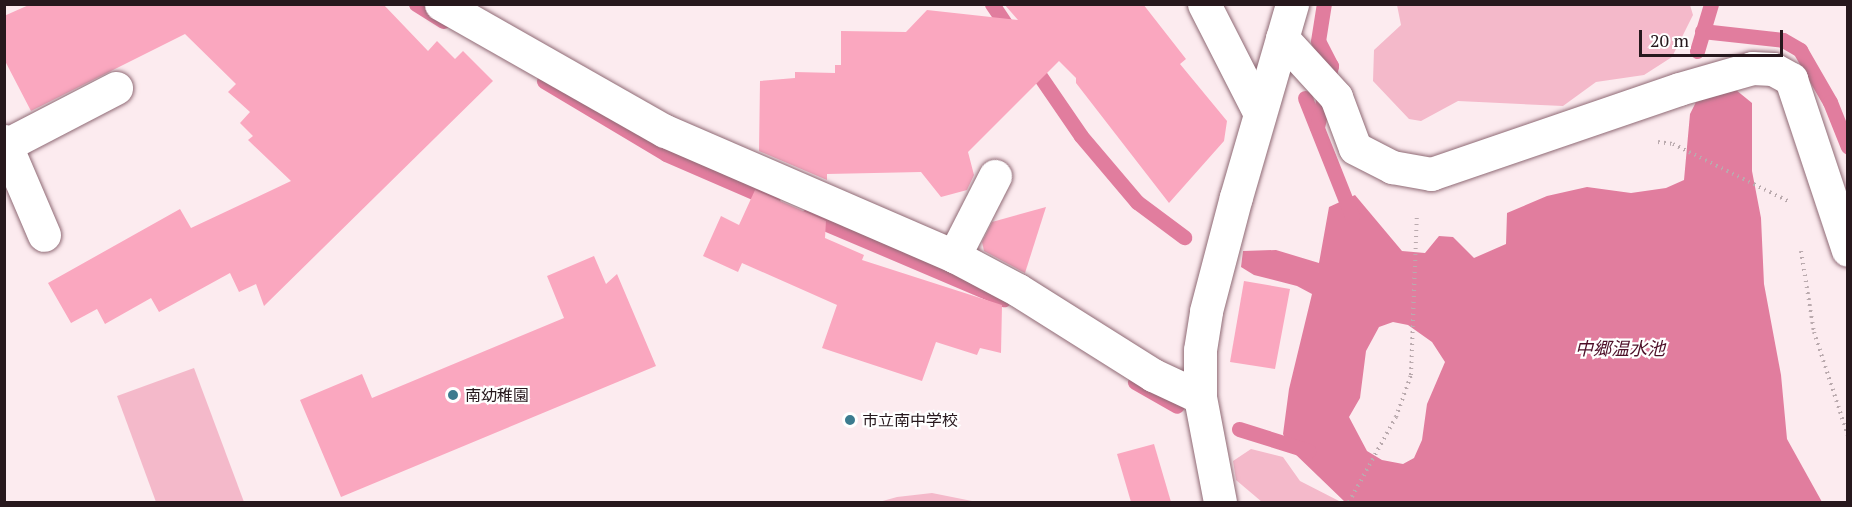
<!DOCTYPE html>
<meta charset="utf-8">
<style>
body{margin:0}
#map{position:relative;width:1852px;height:507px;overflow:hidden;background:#fcebef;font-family:"PT Serif","Noto Sans JP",serif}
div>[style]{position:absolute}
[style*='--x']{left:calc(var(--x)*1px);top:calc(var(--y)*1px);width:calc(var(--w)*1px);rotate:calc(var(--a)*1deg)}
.green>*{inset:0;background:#f4b9ca}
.water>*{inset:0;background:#e17d9e}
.stream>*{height:15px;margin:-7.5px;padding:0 7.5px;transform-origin:7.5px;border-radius:7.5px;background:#e17d9e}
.building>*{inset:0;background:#faa7bf}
.path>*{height:4px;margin-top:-2px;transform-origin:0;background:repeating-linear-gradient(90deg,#baaaae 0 1.5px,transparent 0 6px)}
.roads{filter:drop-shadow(0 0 2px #8f6a75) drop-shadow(0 0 2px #8f6a75)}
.minor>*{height:33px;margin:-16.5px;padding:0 16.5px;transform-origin:16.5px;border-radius:16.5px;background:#fff}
.dots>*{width:16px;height:16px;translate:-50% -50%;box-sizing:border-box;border:3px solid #fff;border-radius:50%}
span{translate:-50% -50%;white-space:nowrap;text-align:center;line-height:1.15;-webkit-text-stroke:4.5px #fff;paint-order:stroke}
.poi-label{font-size:16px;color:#27181d}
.left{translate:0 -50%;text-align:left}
.water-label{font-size:18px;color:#4e1029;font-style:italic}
.frame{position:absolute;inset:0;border:6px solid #27181d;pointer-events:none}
.scale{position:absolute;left:1639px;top:30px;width:144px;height:27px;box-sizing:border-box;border:3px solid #27181d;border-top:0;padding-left:8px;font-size:18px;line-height:21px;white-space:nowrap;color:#27181d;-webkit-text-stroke:4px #fff;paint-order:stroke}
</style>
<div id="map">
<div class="green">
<div style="clip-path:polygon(1690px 5px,1693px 15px,1672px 57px,1644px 75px,1596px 82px,1563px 106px,1458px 101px,1421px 121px,1409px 119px,1373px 81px,1374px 50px,1401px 25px,1397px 5px)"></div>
<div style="clip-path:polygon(194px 368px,244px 502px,156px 502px,117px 396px)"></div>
<div style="clip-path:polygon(1251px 449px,1283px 457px,1300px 481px,1341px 502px,1262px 502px,1236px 480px,1233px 461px)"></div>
<div style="clip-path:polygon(932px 493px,977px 502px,879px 502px,897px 497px)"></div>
</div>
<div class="water">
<div style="clip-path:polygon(evenodd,1736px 90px,1752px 103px,1752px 171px,1761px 218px,1764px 284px,1781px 375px,1787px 439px,1822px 502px,1345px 502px,1291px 450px,1283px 434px,1289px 389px,1312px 294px,1297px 286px,1254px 275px,1241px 267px,1243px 251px,1276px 250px,1319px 263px,1329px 207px,1355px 195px,1402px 251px,1425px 253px,1439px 236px,1453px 237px,1474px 258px,1506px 244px,1507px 213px,1547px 196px,1587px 187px,1631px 193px,1666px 188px,1684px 180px,1690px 114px,1696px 102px,1736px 90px,1393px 322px,1408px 325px,1432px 342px,1445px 362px,1427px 404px,1422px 440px,1414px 458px,1403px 464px,1382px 460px,1367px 451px,1349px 417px,1360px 398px,1366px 351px,1379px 327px,1393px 322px)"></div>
</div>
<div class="stream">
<div style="--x:416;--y:4;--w:32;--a:32"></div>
<div style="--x:992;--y:4;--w:37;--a:56"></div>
<div style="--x:1702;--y:31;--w:81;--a:6.3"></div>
<div style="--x:1783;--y:40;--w:20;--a:30"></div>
<div style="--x:1800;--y:50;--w:60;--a:60"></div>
<div style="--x:1830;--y:102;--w:48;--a:68.2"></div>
<div style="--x:1697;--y:51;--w:49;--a:-73.4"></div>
<div style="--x:1031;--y:63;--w:88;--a:55.6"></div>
<div style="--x:1081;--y:136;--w:87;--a:49.7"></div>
<div style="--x:1137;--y:202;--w:59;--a:36.7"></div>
<div style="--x:544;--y:81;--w:142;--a:30.9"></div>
<div style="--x:666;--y:154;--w:116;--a:23.5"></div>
<div style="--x:1305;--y:98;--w:127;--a:68.3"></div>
<div style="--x:1317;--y:127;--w:63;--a:-77.1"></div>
<div style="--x:1331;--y:66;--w:28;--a:-117"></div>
<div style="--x:1318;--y:41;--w:37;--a:-81"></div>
<div style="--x:808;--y:216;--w:213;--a:23"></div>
<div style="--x:1135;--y:382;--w:48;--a:29.7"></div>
<div style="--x:1239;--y:429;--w:73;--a:17.4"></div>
</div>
<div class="building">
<div style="clip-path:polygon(31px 4px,383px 4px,428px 51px,437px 41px,455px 59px,463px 51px,493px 81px,264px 306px,256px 284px,239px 292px,230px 273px,159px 312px,151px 298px,105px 324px,97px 309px,71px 323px,48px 283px,180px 209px,191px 228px,291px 181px,248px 140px,253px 136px,240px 123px,250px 112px,228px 92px,236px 84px,185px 34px,31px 111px,4px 59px,4px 16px)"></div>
<div style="clip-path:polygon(1004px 4px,1143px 4px,1186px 59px,1180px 64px,1227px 121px,1224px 141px,1169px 203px,1076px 83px,1076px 78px,1059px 61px,968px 152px,974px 175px,967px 190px,941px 197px,921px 172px,827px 174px,827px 180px,759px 151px,760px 81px,795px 78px,795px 72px,835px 73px,835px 65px,841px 65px,841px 31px,906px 32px,927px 10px,1018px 20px)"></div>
<div style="clip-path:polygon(755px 190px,826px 221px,825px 238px,864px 255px,862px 260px,1002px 305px,1001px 353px,980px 348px,977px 355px,936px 342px,922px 381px,822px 348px,837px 305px,742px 263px,738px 272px,703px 256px,721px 216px,739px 225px)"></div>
<div style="clip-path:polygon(1046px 207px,1025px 273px,984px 251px,982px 242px,992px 222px)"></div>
<div style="clip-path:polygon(594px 256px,606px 284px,617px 274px,656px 366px,341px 497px,300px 400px,362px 374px,372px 398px,564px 318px,547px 276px)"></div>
<div style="clip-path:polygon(1244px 281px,1290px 289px,1275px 369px,1230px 362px)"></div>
<div style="clip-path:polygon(1154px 444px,1171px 502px,1131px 502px,1117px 454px)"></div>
</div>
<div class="path">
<div style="--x:1658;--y:142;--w:15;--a:8"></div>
<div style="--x:1673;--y:144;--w:128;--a:26.4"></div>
<div style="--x:1801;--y:251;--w:82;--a:80.9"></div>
<div style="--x:1814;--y:332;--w:109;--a:71.9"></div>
<div style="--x:1349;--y:502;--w:97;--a:-61.1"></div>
<div style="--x:1396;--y:417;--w:45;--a:-70.3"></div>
<div style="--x:1411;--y:375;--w:162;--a:-87.9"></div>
</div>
<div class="roads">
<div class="minor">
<div style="--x:441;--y:4;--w:257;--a:29.6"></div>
<div style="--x:665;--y:131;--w:315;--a:23.4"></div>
<div style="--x:954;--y:256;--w:72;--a:28"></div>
<div style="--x:1018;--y:290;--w:160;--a:32.2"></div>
<div style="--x:1153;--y:375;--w:52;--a:25.1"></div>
<div style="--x:1204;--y:4;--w:121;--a:63"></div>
<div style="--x:1282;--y:38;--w:80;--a:47.5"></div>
<div style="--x:1336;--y:97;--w:54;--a:69.6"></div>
<div style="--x:1355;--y:148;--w:42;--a:27.2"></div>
<div style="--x:1392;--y:167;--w:40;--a:10"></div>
<div style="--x:1431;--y:174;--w:262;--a:-18.9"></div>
<div style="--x:1679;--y:89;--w:76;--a:-16"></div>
<div style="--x:1752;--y:68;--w:21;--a:3"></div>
<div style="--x:1773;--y:69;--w:21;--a:29"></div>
<div style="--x:1791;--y:79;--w:180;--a:71.6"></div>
<div style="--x:4;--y:141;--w:102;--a:66.9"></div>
<div style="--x:6;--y:145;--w:124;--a:-27.4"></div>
<div style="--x:954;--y:256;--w:90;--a:-62.9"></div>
<div style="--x:1220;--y:502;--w:107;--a:-100.8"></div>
<div style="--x:1200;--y:397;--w:47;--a:-90"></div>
<div style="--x:1200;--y:350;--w:39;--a:-81"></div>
<div style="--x:1206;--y:311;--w:118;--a:-75.3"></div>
<div style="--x:1236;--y:197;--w:201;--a:-73.8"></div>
</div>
</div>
<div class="dots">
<div style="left:453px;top:395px;background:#3c7b8f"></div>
<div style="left:850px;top:420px;background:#3c7b8f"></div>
</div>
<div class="poi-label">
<span class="left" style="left:465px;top:395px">南幼稚園</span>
<span class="left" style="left:862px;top:420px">市立南中学校</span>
</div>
<div class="water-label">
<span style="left:1620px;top:348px">中郷温水池</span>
</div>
<div class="frame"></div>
<div class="scale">20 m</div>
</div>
